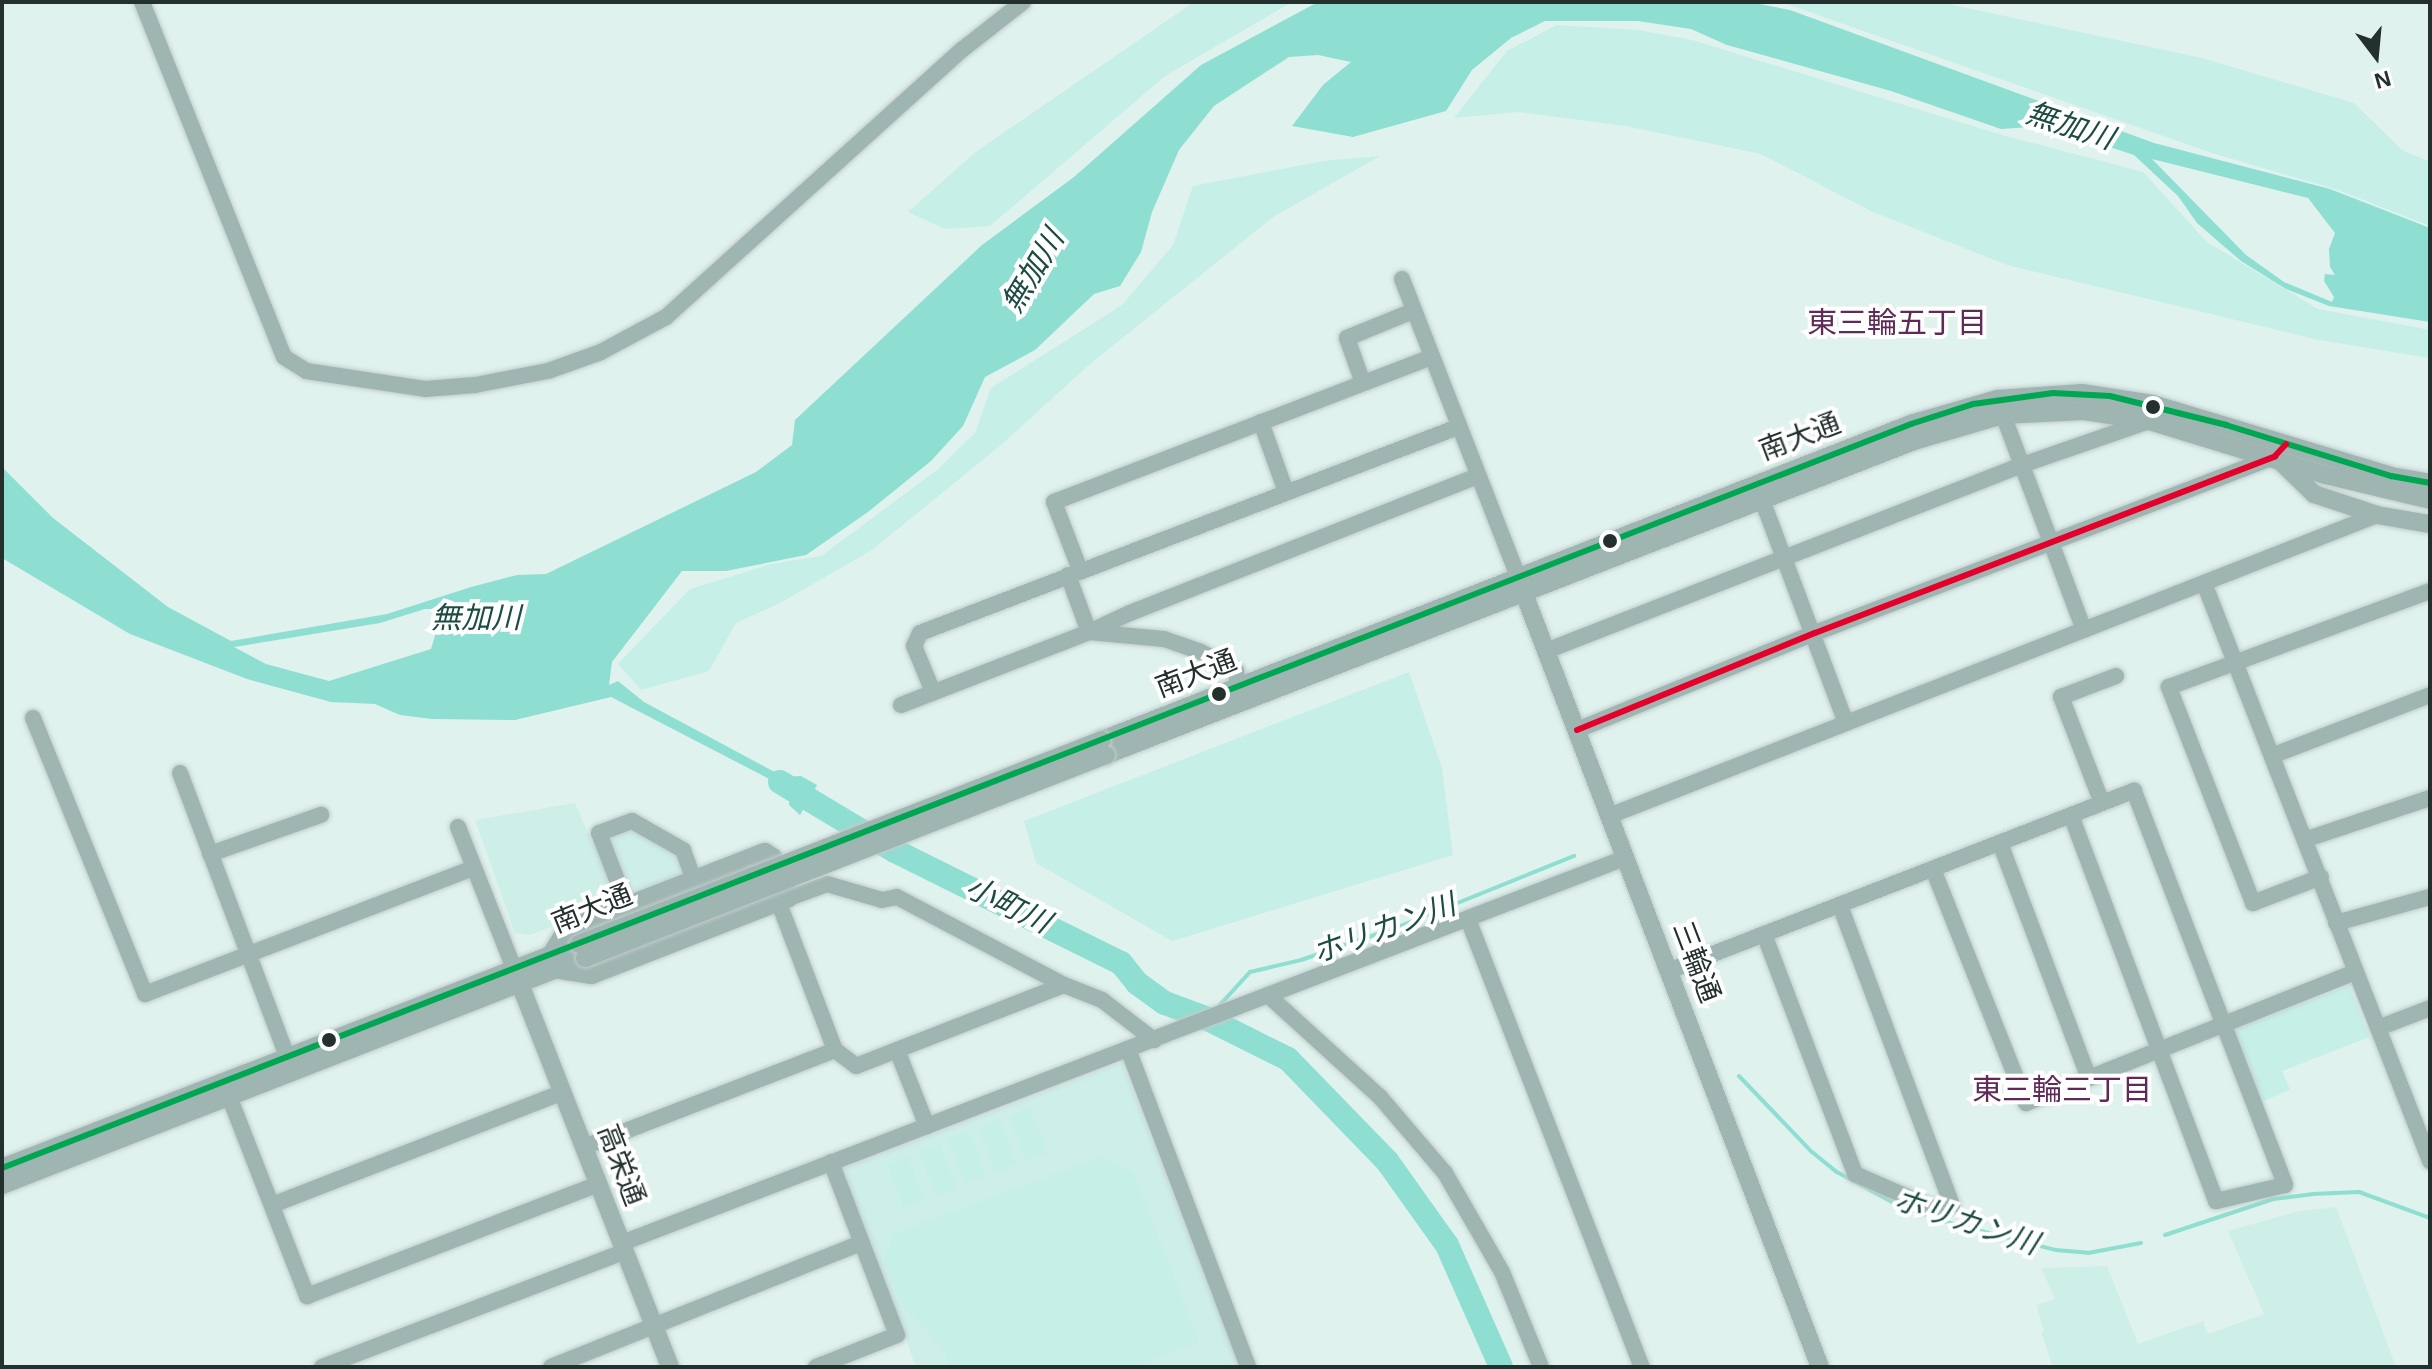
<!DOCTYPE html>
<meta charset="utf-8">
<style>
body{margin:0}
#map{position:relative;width:2432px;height:1369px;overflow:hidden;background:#e0f2ee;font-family:Helvetica,"Noto Sans JP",sans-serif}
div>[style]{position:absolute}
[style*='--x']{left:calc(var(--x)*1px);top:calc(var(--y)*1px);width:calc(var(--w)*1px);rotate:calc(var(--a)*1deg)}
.built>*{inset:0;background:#ceeee8}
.green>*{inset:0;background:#c5efe7}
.water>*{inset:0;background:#8eded1}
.stream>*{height:4px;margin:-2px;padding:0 2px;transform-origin:2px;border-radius:2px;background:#8eded1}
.river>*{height:24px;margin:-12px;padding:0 12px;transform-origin:12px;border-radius:12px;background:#8eded1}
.roads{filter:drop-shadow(0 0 2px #c0cdcb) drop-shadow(0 0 2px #c0cdcb)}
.minor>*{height:16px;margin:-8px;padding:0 8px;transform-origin:8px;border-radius:8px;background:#9fb5b1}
.tertiary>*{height:18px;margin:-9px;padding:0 9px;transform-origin:9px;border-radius:9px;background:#9fb5b1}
.bridges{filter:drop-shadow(0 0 2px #c0cdcb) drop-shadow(0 0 2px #c0cdcb)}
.tertiary-bridge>*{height:18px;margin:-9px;padding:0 9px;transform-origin:9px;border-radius:9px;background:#9fb5b1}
.bus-1>*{height:6px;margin:-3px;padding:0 3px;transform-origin:3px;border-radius:3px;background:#00a651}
.bus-2>*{height:6px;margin:-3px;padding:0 3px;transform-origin:3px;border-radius:3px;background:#e4002b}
.dots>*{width:22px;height:22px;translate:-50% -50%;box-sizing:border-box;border:4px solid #fff;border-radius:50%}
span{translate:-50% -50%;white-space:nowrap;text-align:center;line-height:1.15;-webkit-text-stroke:8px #fff;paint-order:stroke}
.street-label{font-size:28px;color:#23302e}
.water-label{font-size:30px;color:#1d4c45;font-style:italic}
.neighbourhood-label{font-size:30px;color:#5f2a58}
.frame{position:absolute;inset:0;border:4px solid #23302e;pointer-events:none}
.north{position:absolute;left:2336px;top:16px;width:80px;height:80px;-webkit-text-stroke:6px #fff;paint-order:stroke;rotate:164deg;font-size:22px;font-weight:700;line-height:32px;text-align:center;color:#23302e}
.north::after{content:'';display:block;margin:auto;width:28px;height:36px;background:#23302e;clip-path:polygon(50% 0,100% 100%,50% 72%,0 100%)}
</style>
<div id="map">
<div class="built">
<div style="clip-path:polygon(575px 803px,591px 840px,633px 825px,680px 853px,689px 876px,530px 935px,515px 933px,475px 820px)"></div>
<div style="clip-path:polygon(1122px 1063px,1240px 1367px,916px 1367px,843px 1169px)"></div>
<div style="clip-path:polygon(2336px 1207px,2396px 1367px,2053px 1367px,2041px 1332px,2044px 1331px,2036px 1305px,2055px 1299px,2041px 1268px,2107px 1266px,2138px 1344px,2203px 1321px,2208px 1334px,2264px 1314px,2228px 1231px,2299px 1211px)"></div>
</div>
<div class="green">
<div style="clip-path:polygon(1194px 2px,1292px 2px,1165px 76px,990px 226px,945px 229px,908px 212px,977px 151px)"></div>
<div style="clip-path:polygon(1781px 2px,1939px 2px,2202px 58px,2354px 103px,2402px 150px,2430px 162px,2430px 226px,2338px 190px,2212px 153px)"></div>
<div style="clip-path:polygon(1557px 25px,1638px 30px,1692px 40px,2002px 135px,2143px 172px,2207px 242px,2318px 309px,2430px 330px,2430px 358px,2319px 340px,2007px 265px,1871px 211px,1761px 154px,1626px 126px,1518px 112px,1454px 118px,1507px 51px)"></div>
<div style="clip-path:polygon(1380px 156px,1273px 217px,1090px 364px,1001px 445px,872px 550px,780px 603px,736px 623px,709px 671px,641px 690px,618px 664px,690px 589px,771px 564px,821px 556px,937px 470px,975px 433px,991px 388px,1122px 305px,1173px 245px,1193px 186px,1323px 161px)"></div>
<div style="clip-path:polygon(1409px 672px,1442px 768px,1453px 855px,1172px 941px,1036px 863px,1024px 821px)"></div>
<div style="clip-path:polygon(2349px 986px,2369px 1037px,2282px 1071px,2290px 1090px,2258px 1103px,2230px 1031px)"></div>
<div style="clip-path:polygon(1030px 1109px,1047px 1153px,1026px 1161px,1009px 1117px)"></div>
<div style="clip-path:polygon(999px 1120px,1017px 1164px,996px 1173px,979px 1129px)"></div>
<div style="clip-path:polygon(969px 1132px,986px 1176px,965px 1184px,948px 1140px)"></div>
<div style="clip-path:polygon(940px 1144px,957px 1188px,936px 1196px,919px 1152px)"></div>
<div style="clip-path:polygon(907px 1156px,925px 1200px,904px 1208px,887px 1164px)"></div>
<div style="clip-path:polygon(1101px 1157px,1133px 1171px,1199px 1342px,1135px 1367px,950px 1367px,943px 1348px,904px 1307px,884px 1262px,893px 1234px)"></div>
</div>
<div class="water">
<div style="clip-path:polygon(evenodd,1318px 2px,1749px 2px,1790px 10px,2154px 143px,2330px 189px,2430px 228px,2430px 322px,2329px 306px,2286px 289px,2241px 261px,2197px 223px,2178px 196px,2134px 155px,2046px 126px,2001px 129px,1891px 91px,1727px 45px,1691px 29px,1638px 21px,1545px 21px,1511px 38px,1472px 70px,1446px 111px,1353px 137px,1292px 126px,1323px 85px,1351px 62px,1318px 55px,1289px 57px,1214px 106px,1179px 150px,1152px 212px,1141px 252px,1120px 286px,1094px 294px,1035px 350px,985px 377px,963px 426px,931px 461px,868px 512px,806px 555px,726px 571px,682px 571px,612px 662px,609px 685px,618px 681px,644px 702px,784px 777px,801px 776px,817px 785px,800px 815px,789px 805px,790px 794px,783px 786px,611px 697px,515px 720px,432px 719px,400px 715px,375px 704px,331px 702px,247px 679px,130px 634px,2px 558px,2px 467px,53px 518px,168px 607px,231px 641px,387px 614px,471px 587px,517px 575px,546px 574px,756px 472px,792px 445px,795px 420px,982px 245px,1074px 177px,1201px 65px,1318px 2px,2152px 159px,2308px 198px,2335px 233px,2329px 249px,2330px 267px,2335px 275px,2325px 274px,2324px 281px,2334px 297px,2332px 302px,2284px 282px,2246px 255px,2152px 159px,1318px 2px,425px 609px,443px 609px,431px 649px,329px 681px,266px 664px,234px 647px,380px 623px,425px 609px)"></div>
</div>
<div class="stream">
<div style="--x:1217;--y:1008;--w:49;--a:-47.5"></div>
<div style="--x:1250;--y:972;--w:52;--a:-13.2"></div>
<div style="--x:1301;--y:960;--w:102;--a:-18.8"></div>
<div style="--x:1398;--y:927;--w:190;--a:-22"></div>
<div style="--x:1739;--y:1076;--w:105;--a:46.2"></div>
<div style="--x:1812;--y:1152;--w:32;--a:39"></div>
<div style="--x:1837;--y:1172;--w:65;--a:28.5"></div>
<div style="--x:1894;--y:1203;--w:47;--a:21.1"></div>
<div style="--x:1938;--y:1220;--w:122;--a:14.3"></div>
<div style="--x:2056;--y:1250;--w:32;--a:5"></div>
<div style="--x:2088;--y:1253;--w:54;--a:-10.7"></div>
<div style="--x:2165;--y:1235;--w:114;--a:-18.4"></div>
<div style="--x:2273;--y:1199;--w:39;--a:-7"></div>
<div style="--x:2312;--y:1194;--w:47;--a:-2.4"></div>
<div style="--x:2359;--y:1192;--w:76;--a:20.1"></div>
</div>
<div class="river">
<div style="--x:780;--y:782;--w:134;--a:31"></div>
<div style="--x:895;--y:851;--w:252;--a:26.4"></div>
<div style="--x:1121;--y:963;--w:26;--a:51"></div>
<div style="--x:1137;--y:983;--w:34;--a:36"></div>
<div style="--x:1165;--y:1003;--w:46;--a:20.4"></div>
<div style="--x:1208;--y:1019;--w:89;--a:26.6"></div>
<div style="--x:1288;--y:1059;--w:142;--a:45.9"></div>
<div style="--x:1387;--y:1161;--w:103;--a:54.5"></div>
<div style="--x:1447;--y:1245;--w:133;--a:66.1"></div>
</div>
<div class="roads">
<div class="minor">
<div style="--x:142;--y:2;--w:382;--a:68.2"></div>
<div style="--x:284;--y:357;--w:26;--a:32"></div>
<div style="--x:306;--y:371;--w:120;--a:8.6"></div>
<div style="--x:425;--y:389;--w:50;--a:-4.6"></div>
<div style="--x:475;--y:385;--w:74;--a:-10.9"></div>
<div style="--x:548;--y:371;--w:56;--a:-19.7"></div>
<div style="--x:601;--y:352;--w:74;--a:-28.3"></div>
<div style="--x:666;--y:317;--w:400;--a:-42.1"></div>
<div style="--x:963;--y:49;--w:76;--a:-38.1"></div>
<div style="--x:1402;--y:279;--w:320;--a:68.7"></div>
<div style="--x:1363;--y:383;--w:48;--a:-109.6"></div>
<div style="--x:1347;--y:338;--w:71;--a:-22.2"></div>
<div style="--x:1999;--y:404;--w:241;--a:69.4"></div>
<div style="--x:1261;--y:422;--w:74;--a:70.3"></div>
<div style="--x:1758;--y:489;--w:250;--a:69.4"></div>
<div style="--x:1080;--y:570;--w:73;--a:-110.9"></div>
<div style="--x:1054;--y:502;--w:403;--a:-21"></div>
<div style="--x:1068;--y:575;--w:61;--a:69.8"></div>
<div style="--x:1089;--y:632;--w:45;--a:-24.9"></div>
<div style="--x:1130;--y:613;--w:373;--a:-21.5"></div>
<div style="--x:2204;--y:583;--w:621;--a:68.64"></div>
<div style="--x:1546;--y:651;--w:511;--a:-21.34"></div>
<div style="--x:2022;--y:465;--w:134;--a:-19.1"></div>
<div style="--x:933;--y:692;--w:50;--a:-112.4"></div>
<div style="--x:914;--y:646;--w:14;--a:-65"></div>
<div style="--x:920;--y:633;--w:576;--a:-20.95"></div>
<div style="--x:901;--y:705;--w:202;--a:-21.2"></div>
<div style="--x:1089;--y:632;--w:75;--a:5.3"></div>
<div style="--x:1164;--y:639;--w:39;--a:19"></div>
<div style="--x:1201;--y:652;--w:40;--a:28"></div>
<div style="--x:1236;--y:671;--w:24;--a:83"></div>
<div style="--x:33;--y:718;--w:298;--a:67.9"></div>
<div style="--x:145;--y:994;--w:352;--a:-21"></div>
<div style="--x:1577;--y:730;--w:257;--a:-22.2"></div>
<div style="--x:1815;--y:633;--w:492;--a:-21"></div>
<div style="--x:2274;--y:755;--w:167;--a:-21"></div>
<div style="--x:180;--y:773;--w:314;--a:69.3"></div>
<div style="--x:2102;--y:803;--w:114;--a:-111.1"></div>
<div style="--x:2061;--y:697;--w:59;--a:-20.9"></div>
<div style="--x:1609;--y:816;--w:825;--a:-21.4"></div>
<div style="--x:458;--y:827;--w:166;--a:68.4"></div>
<div style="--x:2307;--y:839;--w:130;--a:-18.4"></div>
<div style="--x:2000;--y:843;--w:251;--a:69.3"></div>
<div style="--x:210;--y:854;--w:118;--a:-19.4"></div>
<div style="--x:1933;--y:869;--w:252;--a:68.3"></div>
<div style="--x:2026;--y:1103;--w:355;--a:-21.7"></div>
<div style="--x:2321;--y:877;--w:73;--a:159.1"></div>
<div style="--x:2253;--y:903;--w:232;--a:-111.3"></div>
<div style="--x:2169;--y:687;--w:278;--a:-20.2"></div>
<div style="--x:789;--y:898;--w:40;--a:-20.2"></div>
<div style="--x:827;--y:884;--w:57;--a:16.2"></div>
<div style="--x:882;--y:900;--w:15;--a:-11"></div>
<div style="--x:897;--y:897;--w:189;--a:27.8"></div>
<div style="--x:627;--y:906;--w:78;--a:-111"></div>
<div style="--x:599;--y:833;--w:35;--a:-20"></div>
<div style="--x:632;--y:821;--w:59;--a:29.6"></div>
<div style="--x:683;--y:850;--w:32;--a:70"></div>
<div style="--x:1468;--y:919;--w:481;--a:68.8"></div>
<div style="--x:2336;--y:923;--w:98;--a:-15.5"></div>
<div style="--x:1764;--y:934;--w:257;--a:69.2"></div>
<div style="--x:1855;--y:1174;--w:85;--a:23.6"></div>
<div style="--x:1933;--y:1208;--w:19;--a:-9"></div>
<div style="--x:1952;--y:1205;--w:320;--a:-110.5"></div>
<div style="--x:1669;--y:971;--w:499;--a:-21.2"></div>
<div style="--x:2134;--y:791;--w:422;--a:69"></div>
<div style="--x:2285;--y:1185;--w:71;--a:166.9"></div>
<div style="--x:2216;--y:1201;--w:411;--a:-110.6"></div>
<div style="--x:1270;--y:997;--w:149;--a:42.3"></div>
<div style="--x:1380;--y:1097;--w:100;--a:49.5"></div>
<div style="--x:1445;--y:1173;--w:114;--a:60.1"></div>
<div style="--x:1502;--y:1272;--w:103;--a:67.7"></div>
<div style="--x:2378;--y:1028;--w:56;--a:-21"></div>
<div style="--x:1128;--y:1049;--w:340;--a:69.3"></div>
<div style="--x:835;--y:1050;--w:26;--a:37"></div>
<div style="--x:856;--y:1066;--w:223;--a:-21.3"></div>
<div style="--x:1064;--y:985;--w:41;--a:21.5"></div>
<div style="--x:1102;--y:1000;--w:66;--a:37.6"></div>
<div style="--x:897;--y:1050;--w:82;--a:68.5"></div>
<div style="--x:229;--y:1096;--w:215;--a:68.7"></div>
<div style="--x:307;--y:1296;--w:313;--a:-21"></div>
<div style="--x:584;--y:1147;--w:269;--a:-21.1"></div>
<div style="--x:835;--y:1050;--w:157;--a:-110.9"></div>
<div style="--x:272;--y:1205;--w:312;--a:-21.2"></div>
<div style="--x:622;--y:1243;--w:1074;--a:-21"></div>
<div style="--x:322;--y:1367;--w:324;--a:-20.9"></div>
<div style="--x:551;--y:1367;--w:334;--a:-21.8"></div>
<div style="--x:816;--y:1367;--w:87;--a:-21.6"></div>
<div style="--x:897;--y:1335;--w:185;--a:-110.9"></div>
</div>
<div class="tertiary">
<div style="--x:2279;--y:460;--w:49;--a:44.2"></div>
<div style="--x:2314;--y:494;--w:66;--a:18.4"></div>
<div style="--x:2377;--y:515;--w:54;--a:9.6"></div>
<div style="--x:1520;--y:583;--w:839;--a:69.06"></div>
<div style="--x:1102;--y:740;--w:869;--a:-21.34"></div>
<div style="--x:1911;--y:424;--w:90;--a:-16.2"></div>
<div style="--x:1997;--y:399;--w:85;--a:-4"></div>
<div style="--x:2082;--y:393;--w:72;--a:8.8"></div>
<div style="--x:2153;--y:404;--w:249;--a:16.8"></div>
<div style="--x:2391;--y:476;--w:40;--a:10"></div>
<div style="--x:1106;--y:755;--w:870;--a:-21.23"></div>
<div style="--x:1917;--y:440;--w:90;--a:-16.2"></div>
<div style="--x:2003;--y:415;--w:81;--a:-2.8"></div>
<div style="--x:2084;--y:411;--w:66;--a:8.7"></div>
<div style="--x:2149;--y:421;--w:185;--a:17"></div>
<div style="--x:2326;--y:475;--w:107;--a:13.5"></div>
<div style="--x:550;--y:956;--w:32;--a:-58"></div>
<div style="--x:567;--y:929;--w:212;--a:-21.3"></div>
<div style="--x:765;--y:852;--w:9;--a:32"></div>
<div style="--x:773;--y:857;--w:44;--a:68.7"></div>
<div style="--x:789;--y:898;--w:212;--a:158.7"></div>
<div style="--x:591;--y:975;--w:31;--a:-171"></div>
<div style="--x:520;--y:984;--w:411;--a:68.6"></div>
<div style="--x:2;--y:1168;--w:619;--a:-21.22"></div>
<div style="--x:2;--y:1185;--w:626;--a:-21.27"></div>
</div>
</div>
<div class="bridges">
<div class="tertiary-bridge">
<div style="--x:579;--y:944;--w:561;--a:-21.31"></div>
<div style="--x:585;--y:958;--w:559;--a:-21.29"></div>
</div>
</div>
<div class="bus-1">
<div style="--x:2;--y:1168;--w:2049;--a:-21.29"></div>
<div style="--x:1911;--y:424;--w:65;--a:-17.9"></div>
<div style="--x:1973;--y:404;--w:81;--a:-7.8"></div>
<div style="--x:2053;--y:393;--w:57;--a:3"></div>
<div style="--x:2110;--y:396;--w:120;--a:14"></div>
<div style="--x:2226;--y:425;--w:173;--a:17.2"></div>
<div style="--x:2391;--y:476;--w:40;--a:10"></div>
</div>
<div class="bus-2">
<div style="--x:1577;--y:730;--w:257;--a:-22.2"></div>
<div style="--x:1815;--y:633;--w:493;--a:-21"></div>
<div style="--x:2275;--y:456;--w:16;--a:-47"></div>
</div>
<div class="dots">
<div style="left:2153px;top:407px;background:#23302e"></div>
<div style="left:1610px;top:541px;background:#23302e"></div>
<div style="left:1219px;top:694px;background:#23302e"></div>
<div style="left:329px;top:1040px;background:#23302e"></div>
</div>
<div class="street-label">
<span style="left:1800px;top:437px;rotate:-21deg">南大通</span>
<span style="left:1196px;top:674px;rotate:-21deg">南大通</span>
<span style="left:592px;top:909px;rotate:-22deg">南大通</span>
<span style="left:1696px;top:962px;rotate:69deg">三輪通</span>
<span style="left:621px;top:1165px;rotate:69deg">高栄通</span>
</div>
<div class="water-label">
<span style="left:2070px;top:126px;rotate:18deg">無加川</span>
<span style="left:1033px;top:271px;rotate:-59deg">無加川</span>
<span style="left:476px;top:618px">無加川</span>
<span style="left:1008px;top:905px;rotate:26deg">小町川</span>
<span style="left:1384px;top:929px;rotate:-20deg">ホリカン川</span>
<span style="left:1966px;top:1222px;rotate:18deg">ホリカン川</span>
</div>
<div class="neighbourhood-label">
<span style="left:1897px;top:323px">東三輪五丁目</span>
<span style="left:2062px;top:1090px">東三輪三丁目</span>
</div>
<div class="frame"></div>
<div class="north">N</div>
</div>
